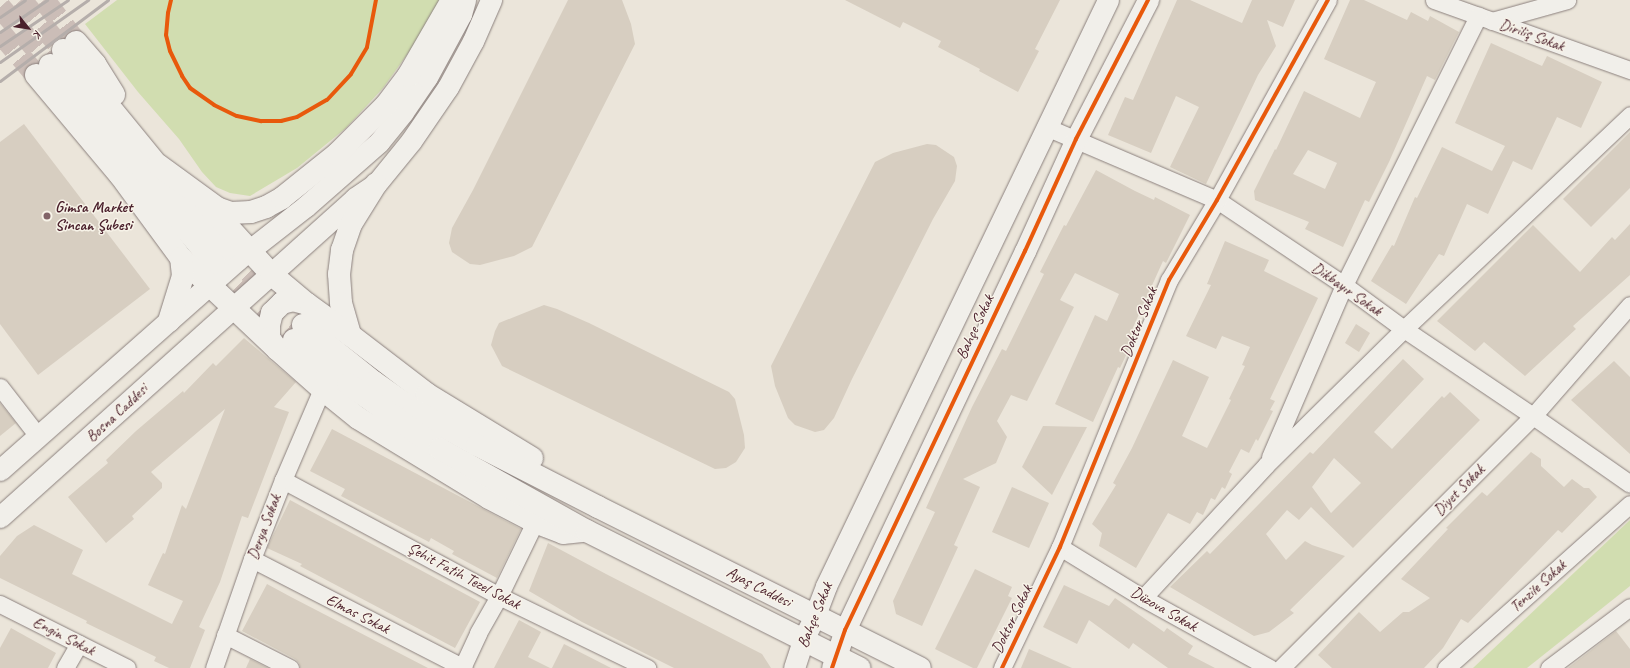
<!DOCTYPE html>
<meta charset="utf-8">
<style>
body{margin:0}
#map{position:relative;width:1630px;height:668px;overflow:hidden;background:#ebe5da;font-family:Caveat,sans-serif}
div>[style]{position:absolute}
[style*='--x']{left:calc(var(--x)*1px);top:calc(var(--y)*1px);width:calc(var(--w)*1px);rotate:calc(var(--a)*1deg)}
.green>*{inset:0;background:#d1ddb0}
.building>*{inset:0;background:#d7cec1}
.secondary-tunnel>*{height:22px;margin-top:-11px;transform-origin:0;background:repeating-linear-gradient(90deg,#cbbdb7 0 22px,transparent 0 33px)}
.roads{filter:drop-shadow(0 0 1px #8b807d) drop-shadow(0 0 1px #8b807d)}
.minor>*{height:17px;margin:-8.5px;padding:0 8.5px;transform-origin:8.5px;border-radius:8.5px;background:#f1efea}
.tertiary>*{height:21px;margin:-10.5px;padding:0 10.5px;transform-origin:10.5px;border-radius:10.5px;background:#f1efea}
.secondary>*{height:22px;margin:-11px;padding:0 11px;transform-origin:11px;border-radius:11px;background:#f1efea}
.rail>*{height:3px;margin:-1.5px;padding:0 1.5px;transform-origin:1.5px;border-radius:1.5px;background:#b5aeab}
.cycleway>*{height:4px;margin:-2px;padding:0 2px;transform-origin:2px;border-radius:2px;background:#e8590c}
.dots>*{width:11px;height:11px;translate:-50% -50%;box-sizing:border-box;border:2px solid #f7f3e8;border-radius:50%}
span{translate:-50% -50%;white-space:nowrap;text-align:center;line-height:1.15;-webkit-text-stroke:3px #f7f3e8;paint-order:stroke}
.street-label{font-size:16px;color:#4a1f2b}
.poi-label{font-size:16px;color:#4a1f2b;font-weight:700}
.left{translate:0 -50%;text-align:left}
.north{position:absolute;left:8px;top:8px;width:40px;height:40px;-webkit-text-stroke:3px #f7f3e8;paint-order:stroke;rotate:120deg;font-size:11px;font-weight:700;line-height:16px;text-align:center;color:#4a1f2b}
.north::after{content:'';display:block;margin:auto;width:14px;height:18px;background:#4a1f2b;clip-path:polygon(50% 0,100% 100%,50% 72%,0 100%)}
</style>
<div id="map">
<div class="green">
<div style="clip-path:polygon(117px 0,444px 0,414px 45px,383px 88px,346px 128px,297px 168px,250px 196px,230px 193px,216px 187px,202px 172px,179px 139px,138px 92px,85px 24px)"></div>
<div style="clip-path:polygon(1630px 520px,1630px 586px,1527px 668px,1473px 668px)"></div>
</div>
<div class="building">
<div style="clip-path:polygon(568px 0,622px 0,631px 24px,635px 44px,532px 247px,514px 256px,480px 265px,470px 264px,452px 252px,449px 243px,452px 228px,473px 190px)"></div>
<div style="clip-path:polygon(845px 0,1060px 0,1035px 49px,1039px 51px,1018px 92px,979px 71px,980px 69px,938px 47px,941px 41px,903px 22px,900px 28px)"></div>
<div style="clip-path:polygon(1177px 0,1190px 0,1242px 23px,1252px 0,1295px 0,1283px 27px,1267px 20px,1276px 46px,1258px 75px,1206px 184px,1170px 167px,1199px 107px,1176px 96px,1151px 153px,1108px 135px,1125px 97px,1133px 100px)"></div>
<div style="clip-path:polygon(evenodd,1350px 0,1364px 0,1407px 20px,1411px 12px,1428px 21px,1430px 16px,1459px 32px,1435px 80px,1427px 76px,1389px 162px,1369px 202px,1365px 200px,1343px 247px,1305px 229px,1309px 222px,1255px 200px,1254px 191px,1275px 149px,1276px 150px,1304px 91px,1360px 118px,1376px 82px,1324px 59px,1350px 0,1308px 150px,1337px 163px,1325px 189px,1293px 174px,1308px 150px)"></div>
<div style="clip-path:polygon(1491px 43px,1542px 66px,1547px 56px,1602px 82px,1581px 128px,1557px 117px,1532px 170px,1513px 161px,1488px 214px,1467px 204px,1444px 256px,1439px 254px,1406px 304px,1371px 281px,1392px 245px,1394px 246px,1415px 197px,1417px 198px,1442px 147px,1492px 171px,1505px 146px,1455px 123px)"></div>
<div style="clip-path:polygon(24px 124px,150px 289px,38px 375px,0 324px,0 142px)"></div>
<div style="clip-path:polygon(1630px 132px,1630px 188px,1591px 227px,1563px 199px)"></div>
<div style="clip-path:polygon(927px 144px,936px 145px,954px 157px,957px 166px,955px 181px,933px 219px,852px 379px,834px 418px,824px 430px,815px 432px,795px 425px,788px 418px,775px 386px,771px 366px,875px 162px,893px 153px)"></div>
<div style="clip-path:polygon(1096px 170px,1135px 191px,1154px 200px,1155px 197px,1190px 215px,1166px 263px,1163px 261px,1131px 332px,1136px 334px,1120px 368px,1118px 367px,1093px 422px,1055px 404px,1095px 315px,1107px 321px,1119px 294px,1075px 273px,1060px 300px,1074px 307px,1027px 401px,1011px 395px,997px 421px,1007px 437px,996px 463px,963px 479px,980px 487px,954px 545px,958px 547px,922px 626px,896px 614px,893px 601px,935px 512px,926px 508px,972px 407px,1002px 349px,1006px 351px,1044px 274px,1040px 272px,1064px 225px,1066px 226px)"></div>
<div style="clip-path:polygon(1630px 224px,1630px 275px,1573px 326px,1576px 329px,1525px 376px,1484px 342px,1475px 351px,1437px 321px,1533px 225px,1580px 272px,1612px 237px,1615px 240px)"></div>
<div style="clip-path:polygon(1225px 241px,1269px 260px,1264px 271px,1318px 298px,1270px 399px,1275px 401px,1270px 410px,1273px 411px,1258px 441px,1256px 439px,1249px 453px,1241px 449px,1229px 472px,1232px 474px,1225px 489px,1222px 487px,1215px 500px,1211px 498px,1203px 515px,1197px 512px,1190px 524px,1168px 513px,1136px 568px,1099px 546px,1102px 533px,1092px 524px,1116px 485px,1113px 483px,1132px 448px,1173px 360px,1209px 377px,1182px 436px,1207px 448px,1231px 400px,1229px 399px,1245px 366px,1242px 365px,1250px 347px,1222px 336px,1216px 349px,1186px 336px,1211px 285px,1207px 284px)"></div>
<div style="clip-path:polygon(544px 305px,557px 309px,589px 323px,729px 392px,735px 399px,744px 435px,745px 448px,736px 462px,726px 468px,715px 469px,502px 366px,491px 345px,495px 331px,499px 323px)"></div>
<div style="clip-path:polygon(1356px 324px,1370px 333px,1359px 352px,1345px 343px)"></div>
<div style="clip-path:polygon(244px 338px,296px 382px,274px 407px,289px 412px,248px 518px,242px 516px,220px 582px,199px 627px,205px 630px,190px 668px,169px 668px,154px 661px,156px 657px,86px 623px,87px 621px,0 578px,0 556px,17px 536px,34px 525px,83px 550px,72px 574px,172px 624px,183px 601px,148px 585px,163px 553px,165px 554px,182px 505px,186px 509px,225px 409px,151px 472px,162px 483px,162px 488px,132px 516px,134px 519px,106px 543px,68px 497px,108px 463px,106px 460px,136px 431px,183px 391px,184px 393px,213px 363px,216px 366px)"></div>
<div style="clip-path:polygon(evenodd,1403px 359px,1424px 379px,1374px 432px,1392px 449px,1442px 396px,1444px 398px,1450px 392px,1480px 420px,1353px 548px,1311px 507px,1299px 520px,1287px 510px,1266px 534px,1286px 560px,1305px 541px,1312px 545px,1345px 556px,1290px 610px,1294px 613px,1269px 632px,1254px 636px,1170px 587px,1207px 551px,1210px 554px,1310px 452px,1313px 454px,1403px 359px,1334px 458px,1361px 483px,1331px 513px,1312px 487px,1334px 458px)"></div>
<div style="clip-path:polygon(1614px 361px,1630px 377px,1630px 454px,1571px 400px)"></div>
<div style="clip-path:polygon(0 403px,16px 423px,0 436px)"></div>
<div style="clip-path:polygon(1043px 426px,1087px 427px,1052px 495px,1022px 467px)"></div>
<div style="clip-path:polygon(332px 429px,521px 529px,497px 578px,452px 554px,454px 551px,431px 538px,429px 542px,341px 496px,345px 489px,310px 471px)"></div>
<div style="clip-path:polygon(1531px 452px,1541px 459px,1541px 466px,1564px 487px,1572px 479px,1584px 488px,1589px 488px,1597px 497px,1562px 533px,1558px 530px,1468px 623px,1461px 619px,1443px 648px,1424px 668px,1332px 668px,1318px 655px,1359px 612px,1380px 632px,1403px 612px,1409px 612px,1430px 598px,1401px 579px,1448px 529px,1446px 528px,1482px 492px,1487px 496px)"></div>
<div style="clip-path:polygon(1012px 487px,1049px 503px,1029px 548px,992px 532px)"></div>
<div style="clip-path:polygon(290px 500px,480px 602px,455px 648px,300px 566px,302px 564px,267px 548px)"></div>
<div style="clip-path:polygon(548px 543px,606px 574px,762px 654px,771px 668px,674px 668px,582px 622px,529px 591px)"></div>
<div style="clip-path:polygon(975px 569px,1012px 587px,1008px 596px,1012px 598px,977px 668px,973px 668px,935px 649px)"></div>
<div style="clip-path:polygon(267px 584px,291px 597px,428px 668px,300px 668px,299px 663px,295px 659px,242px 631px)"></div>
<div style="clip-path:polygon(1064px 585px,1109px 606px,1115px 598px,1164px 632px,1167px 628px,1193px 646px,1188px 654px,1215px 668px,1168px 668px,1133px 643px,1129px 649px,1089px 620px,1077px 644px,1043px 627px)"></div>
<div style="clip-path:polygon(519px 620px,541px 632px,528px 657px,550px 668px,494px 668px)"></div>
<div style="clip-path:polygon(11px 628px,56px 653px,48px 668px,0 668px,0 648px)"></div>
<div style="clip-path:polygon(1616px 631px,1630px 649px,1630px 668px,1568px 668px)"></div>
<div style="clip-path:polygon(564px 644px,611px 668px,552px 668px)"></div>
<div style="clip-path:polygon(1029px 649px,1072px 668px,1021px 668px)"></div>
<div style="clip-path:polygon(250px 659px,268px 668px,246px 668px)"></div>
</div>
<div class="secondary-tunnel">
<div style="--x:21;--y:0;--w:65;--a:50"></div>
<div style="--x:44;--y:0;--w:53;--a:52.7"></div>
<div style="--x:0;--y:7;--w:77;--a:49.2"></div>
<div style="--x:0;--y:32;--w:56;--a:50.1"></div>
<div style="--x:226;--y:249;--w:108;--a:44.6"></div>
<div style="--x:214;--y:263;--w:111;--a:43.9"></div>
</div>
<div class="roads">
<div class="minor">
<div style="--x:1434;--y:0;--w:208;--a:19.7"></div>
<div style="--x:1492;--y:21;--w:78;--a:-15.6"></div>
<div style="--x:1046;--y:127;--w:186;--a:23.1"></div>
<div style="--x:1217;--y:200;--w:153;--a:33.8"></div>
<div style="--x:1344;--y:285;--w:74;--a:36.3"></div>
<div style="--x:1404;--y:329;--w:156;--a:34"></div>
<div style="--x:1533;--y:416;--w:118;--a:35"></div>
<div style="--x:0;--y:387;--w:62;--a:52.2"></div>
<div style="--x:1270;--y:457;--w:187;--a:-66.7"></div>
<div style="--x:1344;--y:285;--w:301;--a:-63.5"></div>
<div style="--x:283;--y:480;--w:245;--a:28.2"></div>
<div style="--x:499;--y:596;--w:165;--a:25.9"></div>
<div style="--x:1060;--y:547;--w:97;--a:31.6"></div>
<div style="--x:1143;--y:598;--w:145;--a:28.9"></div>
<div style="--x:252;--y:559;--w:238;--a:27.2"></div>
<div style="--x:1143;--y:598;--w:181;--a:-47.2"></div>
<div style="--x:1266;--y:465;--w:194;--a:-44.6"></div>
<div style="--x:1404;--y:329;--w:311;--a:-43.4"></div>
<div style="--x:0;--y:604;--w:142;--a:26.7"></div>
<div style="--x:225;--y:635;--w:73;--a:26.9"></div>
<div style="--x:65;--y:668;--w:28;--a:-60"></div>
<div style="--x:214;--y:668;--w:115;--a:-70.8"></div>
<div style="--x:252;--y:559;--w:85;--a:-68.6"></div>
<div style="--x:283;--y:480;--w:99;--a:-66.8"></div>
<div style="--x:462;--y:668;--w:38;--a:-65"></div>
<div style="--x:478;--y:633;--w:43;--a:-60.4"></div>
<div style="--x:499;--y:596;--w:82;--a:-64.1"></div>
<div style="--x:1002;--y:668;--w:134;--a:-64.4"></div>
<div style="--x:1060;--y:547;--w:288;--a:-67.8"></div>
<div style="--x:1169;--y:280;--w:93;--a:-59"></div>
<div style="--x:1217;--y:200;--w:229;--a:-61"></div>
<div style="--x:1281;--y:668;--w:356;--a:-45"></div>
<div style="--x:1533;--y:416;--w:147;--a:-48.9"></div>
<div style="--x:1446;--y:668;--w:246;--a:-41.7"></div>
<div style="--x:1549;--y:668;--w:101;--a:-37"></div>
</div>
<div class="tertiary">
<div style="--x:0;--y:470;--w:317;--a:-41.5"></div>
<div style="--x:237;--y:260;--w:88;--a:-38"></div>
<div style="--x:306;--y:206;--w:97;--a:-41.2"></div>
<div style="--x:379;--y:142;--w:38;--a:-51"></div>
<div style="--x:403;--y:112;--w:42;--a:-55.6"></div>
<div style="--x:427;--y:77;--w:72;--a:-61.6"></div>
<div style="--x:461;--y:14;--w:15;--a:-74"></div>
<div style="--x:0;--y:517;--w:477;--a:-41.9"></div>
<div style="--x:355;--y:198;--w:25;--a:-34"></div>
<div style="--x:376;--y:184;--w:55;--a:-50.9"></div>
<div style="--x:411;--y:141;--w:65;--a:-55.6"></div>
<div style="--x:448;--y:87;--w:52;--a:-61.5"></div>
<div style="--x:473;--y:41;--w:45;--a:-66.3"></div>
<div style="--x:794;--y:668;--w:29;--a:-72"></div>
<div style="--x:803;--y:640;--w:28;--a:-64"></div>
<div style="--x:815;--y:615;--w:31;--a:-69"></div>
<div style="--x:826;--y:586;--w:650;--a:-64.3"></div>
<div style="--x:832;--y:668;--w:40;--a:-71.1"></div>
<div style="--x:845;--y:630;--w:420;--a:-64.6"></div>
<div style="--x:1025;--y:251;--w:123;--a:-65.5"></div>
<div style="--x:1076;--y:139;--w:157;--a:-62.6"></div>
</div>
<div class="secondary">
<div style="--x:76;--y:42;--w:29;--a:49"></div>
<div style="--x:95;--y:64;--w:36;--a:58"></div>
<div style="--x:63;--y:50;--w:257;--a:50.7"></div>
<div style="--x:50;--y:65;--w:257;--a:50.4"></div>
<div style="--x:36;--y:75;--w:131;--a:50"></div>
<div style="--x:120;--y:175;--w:103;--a:53.7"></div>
<div style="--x:181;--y:258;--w:129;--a:43.4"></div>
<div style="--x:158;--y:165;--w:73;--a:36.1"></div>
<div style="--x:217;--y:208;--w:15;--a:20"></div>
<div style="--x:231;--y:213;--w:20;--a:-3"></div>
<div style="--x:251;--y:212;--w:16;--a:-18"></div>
<div style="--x:266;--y:207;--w:18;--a:-29"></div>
<div style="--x:282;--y:198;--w:70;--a:-38.7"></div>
<div style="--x:337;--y:154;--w:69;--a:-45"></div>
<div style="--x:386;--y:105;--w:36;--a:-53"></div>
<div style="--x:408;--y:76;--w:88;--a:-59.9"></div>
<div style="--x:376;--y:184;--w:47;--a:122"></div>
<div style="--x:351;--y:224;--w:28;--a:109"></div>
<div style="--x:342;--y:250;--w:24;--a:97"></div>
<div style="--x:339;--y:274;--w:29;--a:86"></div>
<div style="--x:341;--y:303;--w:33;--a:74"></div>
<div style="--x:350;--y:335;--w:97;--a:37.5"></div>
<div style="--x:427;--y:394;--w:123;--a:31.4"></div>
<div style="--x:209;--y:206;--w:92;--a:47.6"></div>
<div style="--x:271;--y:274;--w:47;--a:39.8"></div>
<div style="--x:169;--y:321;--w:47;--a:-72.7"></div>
<div style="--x:183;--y:276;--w:18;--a:-96"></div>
<div style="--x:303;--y:325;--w:91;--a:38.8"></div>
<div style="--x:374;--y:382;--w:49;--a:35"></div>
<div style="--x:414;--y:410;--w:72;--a:29.1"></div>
<div style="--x:477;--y:445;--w:136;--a:27.1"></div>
<div style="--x:598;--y:507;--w:360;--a:26.6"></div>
<div style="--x:350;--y:335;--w:53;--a:-144.2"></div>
<div style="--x:307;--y:304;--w:15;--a:-164"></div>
<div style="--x:293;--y:300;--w:11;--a:165"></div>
<div style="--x:282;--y:303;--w:14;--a:135"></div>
<div style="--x:272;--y:313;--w:12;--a:104"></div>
<div style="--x:269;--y:325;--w:13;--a:90"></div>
<div style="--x:269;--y:338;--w:14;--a:54"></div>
<div style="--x:277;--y:349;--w:60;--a:41.6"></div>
<div style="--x:322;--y:389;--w:46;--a:38.9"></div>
<div style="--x:358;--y:418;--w:153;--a:31.4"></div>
<div style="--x:489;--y:498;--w:52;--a:27.6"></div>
<div style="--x:535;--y:522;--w:30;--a:21"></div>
<div style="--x:563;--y:533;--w:19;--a:-6"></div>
<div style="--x:294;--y:340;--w:70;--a:39.2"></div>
<div style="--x:348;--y:384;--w:113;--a:35.2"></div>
<div style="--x:440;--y:449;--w:168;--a:29.2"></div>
<div style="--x:587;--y:531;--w:305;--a:26.7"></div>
</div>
</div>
<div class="rail">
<div style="--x:0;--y:17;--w:30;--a:-34"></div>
<div style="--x:0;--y:32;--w:57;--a:-34.2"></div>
<div style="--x:0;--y:46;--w:82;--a:-34.1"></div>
<div style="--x:0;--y:62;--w:108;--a:-35.2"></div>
<div style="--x:0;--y:81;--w:135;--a:-36.9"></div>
</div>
<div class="cycleway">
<div style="--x:171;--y:0;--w:13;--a:103"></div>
<div style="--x:168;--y:13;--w:22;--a:95"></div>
<div style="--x:166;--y:35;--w:16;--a:76"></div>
<div style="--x:170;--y:51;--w:28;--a:64"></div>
<div style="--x:182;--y:76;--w:14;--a:56"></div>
<div style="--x:190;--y:88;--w:29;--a:35"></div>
<div style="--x:214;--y:105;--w:25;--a:26"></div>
<div style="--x:237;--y:116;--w:25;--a:12"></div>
<div style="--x:261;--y:121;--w:20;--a:0"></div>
<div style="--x:281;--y:121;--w:16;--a:-14"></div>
<div style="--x:297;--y:117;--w:34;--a:-30"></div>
<div style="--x:327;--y:100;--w:35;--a:-47"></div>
<div style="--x:351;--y:74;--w:31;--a:-59"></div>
<div style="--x:367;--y:47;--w:48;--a:-79.2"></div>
<div style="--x:832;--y:668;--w:40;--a:-71.1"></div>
<div style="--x:845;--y:630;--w:420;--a:-64.6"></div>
<div style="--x:1025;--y:251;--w:123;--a:-65.5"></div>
<div style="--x:1076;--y:139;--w:157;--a:-62.6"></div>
<div style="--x:1002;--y:668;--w:134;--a:-64.4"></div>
<div style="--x:1060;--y:547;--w:288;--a:-67.8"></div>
<div style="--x:1169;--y:280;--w:93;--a:-59"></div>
<div style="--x:1217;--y:200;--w:229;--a:-61"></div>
</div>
<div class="dots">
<div style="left:47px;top:216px;background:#826468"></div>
</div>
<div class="street-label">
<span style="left:1532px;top:35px;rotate:20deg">Diriliş Sokak</span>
<span style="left:1347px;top:289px;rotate:35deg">Dikbayır Sokak</span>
<span style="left:1139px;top:322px;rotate:-68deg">Doktor Sokak</span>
<span style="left:975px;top:327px;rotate:-65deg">Bahçe Sokak</span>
<span style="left:117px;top:413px;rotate:-43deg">Bosna Caddesi</span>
<span style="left:1459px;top:490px;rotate:-45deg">Diyet Sokak</span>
<span style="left:264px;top:527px;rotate:-69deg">Derya Sokak</span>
<span style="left:464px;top:576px;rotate:28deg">Şehit Fatih Tezel Sokak</span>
<span style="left:1538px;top:586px;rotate:-42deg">Tenzile Sokak</span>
<span style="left:759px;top:587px;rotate:27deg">Ayaş Caddesi</span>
<span style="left:1164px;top:609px;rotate:30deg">Düzova Sokak</span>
<span style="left:358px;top:614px;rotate:27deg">Elmas Sokak</span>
<span style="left:815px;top:615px;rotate:-68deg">Bahçe Sokak</span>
<span style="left:1012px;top:619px;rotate:-64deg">Doktor Sokak</span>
<span style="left:64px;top:636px;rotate:27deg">Engin Sokak</span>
</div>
<div class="poi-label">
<span class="left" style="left:55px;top:216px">Gimsa Market<br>Sincan Şubesi</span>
</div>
<div class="north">K</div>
</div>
